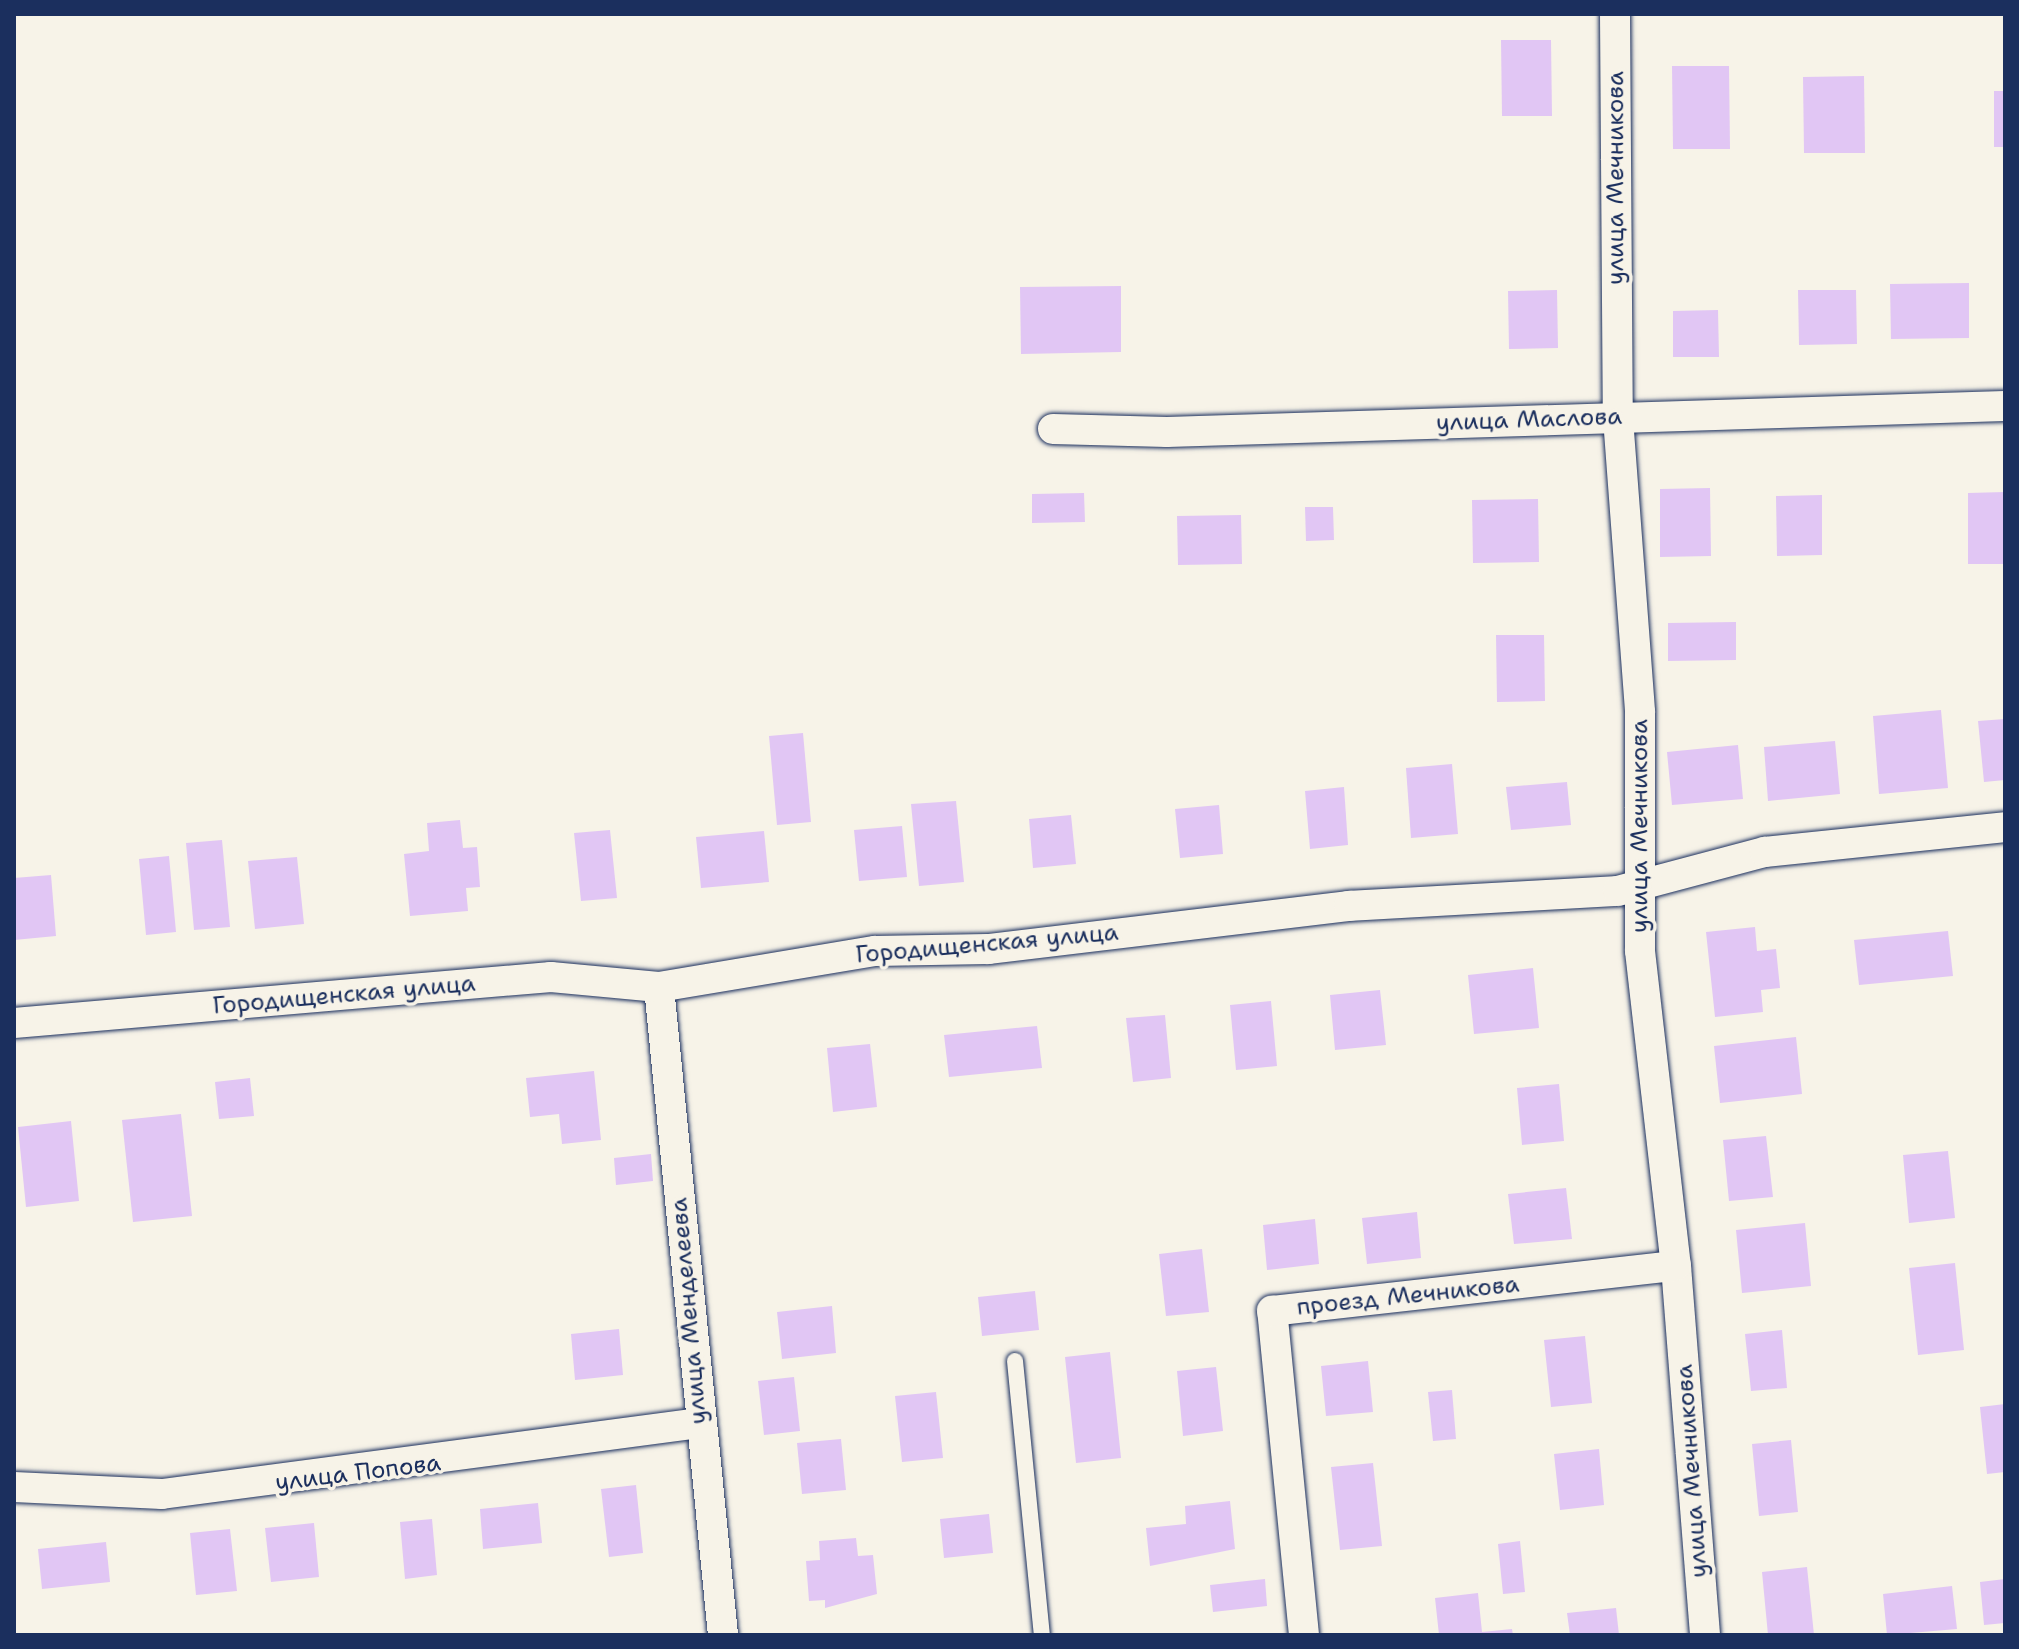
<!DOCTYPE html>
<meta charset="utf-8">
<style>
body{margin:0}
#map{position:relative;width:2019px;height:1649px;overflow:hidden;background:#f7f3e8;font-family:"Shantell Sans",sans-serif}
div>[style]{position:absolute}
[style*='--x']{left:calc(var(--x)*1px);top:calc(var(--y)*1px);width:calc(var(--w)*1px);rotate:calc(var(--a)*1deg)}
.building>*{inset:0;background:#e1c6f4}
.roads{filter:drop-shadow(0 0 2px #1b2f5e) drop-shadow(0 0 2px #1b2f5e)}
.service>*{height:16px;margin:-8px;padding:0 8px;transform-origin:8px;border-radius:8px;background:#f7f3e8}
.minor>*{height:30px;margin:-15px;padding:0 15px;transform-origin:15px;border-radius:15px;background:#f7f3e8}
span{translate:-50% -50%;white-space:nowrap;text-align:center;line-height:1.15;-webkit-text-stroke:7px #f7f3e8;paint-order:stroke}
.street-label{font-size:24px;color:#1b2f5e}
.frame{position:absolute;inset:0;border:16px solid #1b2f5e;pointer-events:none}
</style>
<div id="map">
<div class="building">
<div style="clip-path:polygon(1501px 40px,1551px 40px,1552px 116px,1502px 116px)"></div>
<div style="clip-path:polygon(1672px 66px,1729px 66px,1730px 149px,1673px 149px)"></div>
<div style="clip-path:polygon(1864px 76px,1865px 153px,1804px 153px,1803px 77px)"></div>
<div style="clip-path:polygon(1994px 91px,2005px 91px,2005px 147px,1994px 147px)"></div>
<div style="clip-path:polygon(1969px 283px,1969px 338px,1891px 339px,1890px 284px)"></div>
<div style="clip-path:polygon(1121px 286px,1121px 352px,1021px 354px,1020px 287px)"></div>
<div style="clip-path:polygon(1557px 290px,1558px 348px,1509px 349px,1508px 291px)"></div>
<div style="clip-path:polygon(1798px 290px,1856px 290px,1857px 344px,1799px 345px)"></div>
<div style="clip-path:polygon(1718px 310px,1719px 357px,1673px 357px,1673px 311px)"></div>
<div style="clip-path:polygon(1710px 488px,1711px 556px,1660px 557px,1660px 489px)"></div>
<div style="clip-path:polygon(2005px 492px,2005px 564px,1968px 564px,1968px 493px)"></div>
<div style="clip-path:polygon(1084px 493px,1085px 522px,1032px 523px,1032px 494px)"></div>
<div style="clip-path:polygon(1822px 495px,1822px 555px,1777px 556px,1776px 496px)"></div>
<div style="clip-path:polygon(1538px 499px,1539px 562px,1473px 563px,1472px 500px)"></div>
<div style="clip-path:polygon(1305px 507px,1333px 507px,1334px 540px,1306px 541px)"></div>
<div style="clip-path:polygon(1241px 515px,1242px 564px,1178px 565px,1177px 516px)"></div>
<div style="clip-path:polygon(1736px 622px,1736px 660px,1668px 661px,1668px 623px)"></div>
<div style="clip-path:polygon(1496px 635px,1544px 635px,1545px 701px,1497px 702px)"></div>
<div style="clip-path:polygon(1941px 710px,1948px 788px,1879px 794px,1873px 716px)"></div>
<div style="clip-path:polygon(2005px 719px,2005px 780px,1984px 782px,1978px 721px)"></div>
<div style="clip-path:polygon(803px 733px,811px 822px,777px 825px,769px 736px)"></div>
<div style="clip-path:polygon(1835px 741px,1840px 794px,1768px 801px,1764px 747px)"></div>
<div style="clip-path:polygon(1738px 745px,1743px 799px,1672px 805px,1667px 752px)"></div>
<div style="clip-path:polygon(1452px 764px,1458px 834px,1411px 838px,1406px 768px)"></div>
<div style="clip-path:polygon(1567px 782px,1571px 825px,1511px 830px,1506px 787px)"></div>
<div style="clip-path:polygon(1344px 787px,1348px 845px,1310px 849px,1305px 791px)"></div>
<div style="clip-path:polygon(956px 801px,964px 882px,919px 886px,911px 804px)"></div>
<div style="clip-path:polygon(1219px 805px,1223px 854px,1180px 858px,1175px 809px)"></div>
<div style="clip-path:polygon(1071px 815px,1076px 864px,1033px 868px,1029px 819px)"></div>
<div style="clip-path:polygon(460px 820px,463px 848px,477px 847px,480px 887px,466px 888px,468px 911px,410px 916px,404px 854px,429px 851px,427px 823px)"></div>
<div style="clip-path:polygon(902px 826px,907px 877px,859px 881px,854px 830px)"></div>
<div style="clip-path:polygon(610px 830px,617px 898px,581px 901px,574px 833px)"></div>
<div style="clip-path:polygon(764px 831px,769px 882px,701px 888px,696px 837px)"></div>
<div style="clip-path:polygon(222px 840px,230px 927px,194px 930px,186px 843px)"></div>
<div style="clip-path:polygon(169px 856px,176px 932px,146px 935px,139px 859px)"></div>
<div style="clip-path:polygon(297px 857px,304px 924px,255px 929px,248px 861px)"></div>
<div style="clip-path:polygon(51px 875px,56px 936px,14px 940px,14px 878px)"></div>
<div style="clip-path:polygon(1755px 927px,1757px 951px,1776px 949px,1780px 988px,1761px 990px,1763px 1012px,1715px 1017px,1706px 932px)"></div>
<div style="clip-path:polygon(1948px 931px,1953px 976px,1859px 985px,1854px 940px)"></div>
<div style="clip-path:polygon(1533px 968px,1539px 1028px,1474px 1034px,1468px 975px)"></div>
<div style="clip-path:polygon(1380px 990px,1386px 1045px,1335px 1050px,1330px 995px)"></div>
<div style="clip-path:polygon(1271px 1001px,1277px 1066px,1236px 1070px,1230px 1005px)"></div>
<div style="clip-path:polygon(1165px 1015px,1171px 1078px,1133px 1082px,1126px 1018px)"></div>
<div style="clip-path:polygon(1037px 1026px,1042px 1068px,949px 1077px,944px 1035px)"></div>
<div style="clip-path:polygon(1796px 1037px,1802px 1094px,1720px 1103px,1714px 1046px)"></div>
<div style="clip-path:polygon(870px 1044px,877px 1107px,833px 1112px,827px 1048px)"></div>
<div style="clip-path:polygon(594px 1071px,601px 1140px,562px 1144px,559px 1114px,530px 1117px,526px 1078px)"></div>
<div style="clip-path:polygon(250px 1078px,254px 1116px,219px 1119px,215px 1082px)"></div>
<div style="clip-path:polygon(1559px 1084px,1564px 1141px,1522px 1145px,1517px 1088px)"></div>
<div style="clip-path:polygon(181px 1114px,192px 1216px,133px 1222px,122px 1120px)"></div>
<div style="clip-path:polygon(71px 1121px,79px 1201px,26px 1207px,18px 1127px)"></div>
<div style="clip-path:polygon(1766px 1136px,1773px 1197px,1729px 1201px,1723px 1140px)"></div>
<div style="clip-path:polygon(1948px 1151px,1955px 1218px,1909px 1223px,1903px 1155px)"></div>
<div style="clip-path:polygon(651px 1154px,653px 1181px,616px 1185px,614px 1158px)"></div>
<div style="clip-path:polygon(1566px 1188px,1572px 1239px,1514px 1244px,1508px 1194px)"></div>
<div style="clip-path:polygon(1417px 1212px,1421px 1258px,1367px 1264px,1362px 1218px)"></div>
<div style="clip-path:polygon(1315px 1219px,1319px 1264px,1267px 1270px,1263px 1225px)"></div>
<div style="clip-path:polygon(1805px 1223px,1811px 1286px,1742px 1293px,1736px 1230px)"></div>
<div style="clip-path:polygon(1202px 1249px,1209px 1312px,1166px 1316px,1159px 1254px)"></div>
<div style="clip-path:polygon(1955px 1263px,1964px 1350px,1918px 1355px,1909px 1268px)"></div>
<div style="clip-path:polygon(1035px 1291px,1039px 1330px,982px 1336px,978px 1297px)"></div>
<div style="clip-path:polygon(832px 1306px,836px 1353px,782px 1359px,777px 1312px)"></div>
<div style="clip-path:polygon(619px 1329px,623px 1375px,575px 1380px,571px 1334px)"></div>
<div style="clip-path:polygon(1782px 1330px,1787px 1388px,1751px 1391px,1745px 1334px)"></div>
<div style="clip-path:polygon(1585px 1336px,1592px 1403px,1551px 1407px,1544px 1340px)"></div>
<div style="clip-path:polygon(1110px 1352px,1121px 1458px,1076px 1463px,1065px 1357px)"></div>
<div style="clip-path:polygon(1368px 1361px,1373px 1412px,1326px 1416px,1321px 1366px)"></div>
<div style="clip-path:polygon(1216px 1367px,1223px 1431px,1183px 1436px,1177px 1371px)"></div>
<div style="clip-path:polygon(794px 1377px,800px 1431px,764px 1435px,758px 1381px)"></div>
<div style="clip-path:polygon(1452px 1390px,1456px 1439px,1433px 1441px,1428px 1392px)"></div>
<div style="clip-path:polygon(936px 1392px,943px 1458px,902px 1462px,895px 1396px)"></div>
<div style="clip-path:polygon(2005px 1404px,2005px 1472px,1987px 1474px,1980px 1407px)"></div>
<div style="clip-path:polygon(841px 1439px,846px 1490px,802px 1494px,797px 1443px)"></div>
<div style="clip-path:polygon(1791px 1440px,1798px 1512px,1759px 1516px,1752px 1444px)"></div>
<div style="clip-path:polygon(1599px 1449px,1604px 1505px,1560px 1510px,1554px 1454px)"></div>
<div style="clip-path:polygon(1373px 1463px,1382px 1546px,1340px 1550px,1331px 1467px)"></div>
<div style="clip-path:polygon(636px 1485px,643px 1553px,609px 1557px,601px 1489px)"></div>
<div style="clip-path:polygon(1230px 1501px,1235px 1549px,1150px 1566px,1146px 1528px,1186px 1524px,1185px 1506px)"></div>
<div style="clip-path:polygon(538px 1503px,542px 1543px,483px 1549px,480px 1509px)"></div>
<div style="clip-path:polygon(989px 1514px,993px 1553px,944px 1558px,940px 1519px)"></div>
<div style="clip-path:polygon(432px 1519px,437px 1575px,405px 1579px,400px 1522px)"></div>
<div style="clip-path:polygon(314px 1523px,319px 1577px,271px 1582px,265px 1528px)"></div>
<div style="clip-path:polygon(230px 1529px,237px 1591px,196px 1595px,190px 1533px)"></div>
<div style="clip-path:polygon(856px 1538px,858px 1556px,873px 1555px,877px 1594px,825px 1608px,825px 1600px,809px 1601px,806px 1561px,820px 1560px,819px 1541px)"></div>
<div style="clip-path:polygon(1520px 1541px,1525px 1592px,1503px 1594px,1498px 1544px)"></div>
<div style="clip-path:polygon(106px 1542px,110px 1582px,42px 1589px,38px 1549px)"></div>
<div style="clip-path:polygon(1807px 1567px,1814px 1635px,1768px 1635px,1762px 1572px)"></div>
<div style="clip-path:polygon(1265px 1579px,1267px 1606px,1213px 1612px,1210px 1585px)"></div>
<div style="clip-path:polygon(2005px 1579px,2005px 1623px,1984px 1625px,1980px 1582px)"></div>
<div style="clip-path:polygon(1952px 1586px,1957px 1629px,1887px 1635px,1883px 1594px)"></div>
<div style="clip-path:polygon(1478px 1593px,1482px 1632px,1512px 1629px,1513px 1635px,1439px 1635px,1435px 1598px)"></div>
<div style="clip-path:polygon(1616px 1608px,1619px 1635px,1570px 1635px,1567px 1613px)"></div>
</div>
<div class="roads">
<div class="service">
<div style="--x:1015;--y:1361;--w:275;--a:84.4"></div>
</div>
<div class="minor">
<div style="--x:1615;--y:14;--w:404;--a:89.6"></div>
<div style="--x:1618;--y:418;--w:295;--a:85.7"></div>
<div style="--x:1640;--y:712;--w:239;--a:90"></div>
<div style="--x:1640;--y:951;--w:317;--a:83.5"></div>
<div style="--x:1676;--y:1266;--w:370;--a:85.5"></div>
<div style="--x:1053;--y:429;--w:114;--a:1.5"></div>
<div style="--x:1167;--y:432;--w:838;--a:-1.78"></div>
<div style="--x:659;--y:987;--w:651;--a:84.36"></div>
<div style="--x:14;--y:1023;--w:539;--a:-4.9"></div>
<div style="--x:551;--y:977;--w:108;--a:5.3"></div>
<div style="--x:659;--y:987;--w:219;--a:-9.5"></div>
<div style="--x:875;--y:951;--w:113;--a:-1"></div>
<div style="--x:988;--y:949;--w:364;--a:-6.8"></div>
<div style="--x:1349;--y:906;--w:269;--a:-3.2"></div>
<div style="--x:1618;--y:891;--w:152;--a:-14.9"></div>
<div style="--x:1765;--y:852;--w:241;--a:-5.9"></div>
<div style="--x:14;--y:1487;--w:148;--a:2.7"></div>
<div style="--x:162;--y:1494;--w:543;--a:-7.52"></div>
<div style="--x:1304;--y:1635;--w:326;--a:-95.6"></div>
<div style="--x:1272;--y:1311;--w:406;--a:-6.4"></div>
</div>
</div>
<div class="street-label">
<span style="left:1616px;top:178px;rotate:-90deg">улица Мечникова</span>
<span style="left:1529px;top:420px;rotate:-2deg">улица Маслова</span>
<span style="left:1640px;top:826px;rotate:-90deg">улица Мечникова</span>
<span style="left:987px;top:944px;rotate:-5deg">Городищенская улица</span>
<span style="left:344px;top:995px;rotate:-5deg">Городищенская улица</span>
<span style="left:1408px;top:1296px;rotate:-6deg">проезд Мечникова</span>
<span style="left:689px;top:1311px;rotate:-95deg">улица Менделеева</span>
<span style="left:1692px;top:1471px;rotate:-94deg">улица Мечникова</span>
<span style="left:358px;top:1473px;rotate:-7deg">улица Попова</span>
</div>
<div class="frame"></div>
</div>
